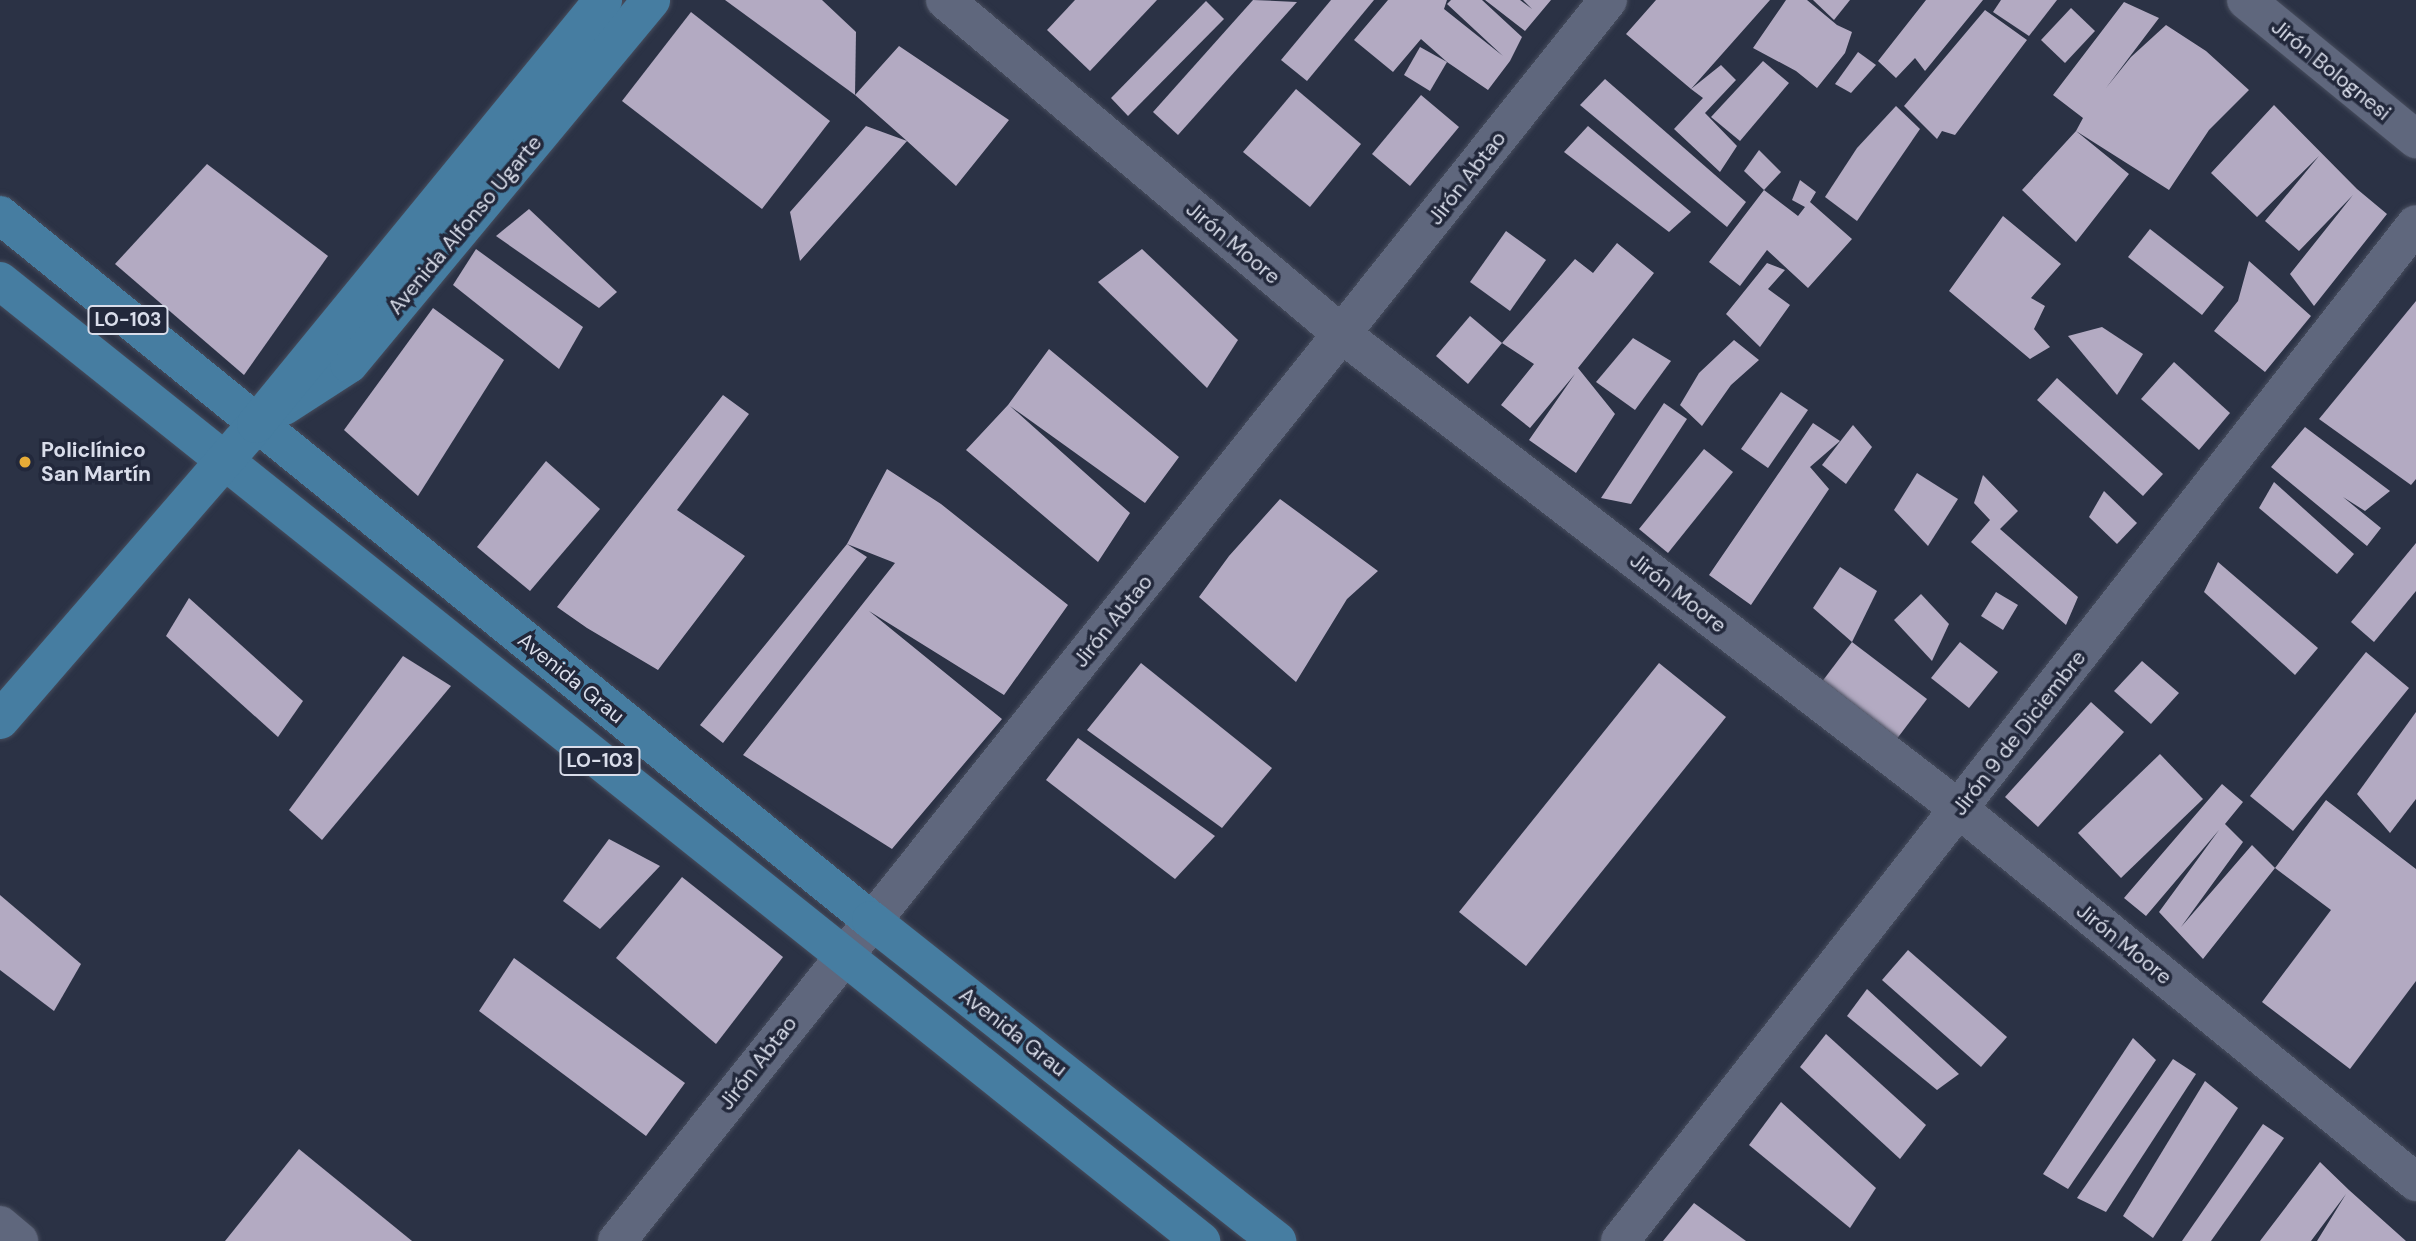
<!DOCTYPE html>
<meta charset="utf-8">
<style>
body{margin:0}
#map{position:relative;width:2416px;height:1241px;overflow:hidden;background:#2b3245;font-family:"DM Sans",sans-serif}
div>[style]{position:absolute}
[style*='--x']{left:calc(var(--x)*1px);top:calc(var(--y)*1px);width:calc(var(--w)*1px);rotate:calc(var(--a)*1deg)}
.building>*{inset:0;background:#b3aac2}
.roads{filter:drop-shadow(0 0 2px #474d5d) drop-shadow(0 0 2px #474d5d)}
.minor>*{height:38px;margin:-19px;padding:0 19px;transform-origin:19px;border-radius:19px;background:#5f677d}
.major>*{height:38px;margin:-19px;padding:0 19px;transform-origin:19px;border-radius:19px;background:#467da1}
.dots>*{width:19px;height:19px;translate:-50% -50%;box-sizing:border-box;border:4px solid #22283b;border-radius:50%}
span{translate:-50% -50%;white-space:nowrap;text-align:center;line-height:1.15;-webkit-text-stroke:7px #22283b;paint-order:stroke}
.shield-label span{padding:2px 5px;background:#22283b;border:2px solid;border-radius:5px;-webkit-text-stroke-width:0}
.shield-label{font-size:19px;color:#d9ddea;font-weight:700}
.street-label{font-size:21px;color:#d9ddea}
.poi-label{font-size:21px;color:#d9ddea;font-weight:700}
.left{translate:0 -50%;text-align:left}
</style>
<div id="map">
<div class="building">
<div style="clip-path:polygon(725px 0,822px 0,856px 32px,855px 95px)"></div>
<div style="clip-path:polygon(1075px 0,1157px 0,1090px 71px,1047px 30px)"></div>
<div style="clip-path:polygon(1253px 0,1297px 2px,1178px 135px,1153px 112px)"></div>
<div style="clip-path:polygon(1331px 0,1374px 0,1307px 81px,1281px 60px)"></div>
<div style="clip-path:polygon(1388px 0,1447px 0,1444px 9px,1503px 56px,1447px 4px,1451px 0,1482px 0,1522px 37px,1510px 61px,1488px 90px,1447px 62px,1421px 39px,1393px 72px,1354px 40px)"></div>
<div style="clip-path:polygon(1485px 0,1520px 0,1532px 9px,1523px 0,1551px 0,1525px 31px)"></div>
<div style="clip-path:polygon(1656px 0,1770px 0,1691px 89px,1721px 65px,1736px 80px,1705px 113px,1737px 146px,1720px 172px,1674px 129px,1703px 98px,1691px 89px,1626px 34px)"></div>
<div style="clip-path:polygon(1786px 0,1807px 0,1837px 25px,1852px 32px,1845px 53px,1817px 88px,1796px 71px,1753px 48px)"></div>
<div style="clip-path:polygon(1813px 0,1850px 0,1834px 20px)"></div>
<div style="clip-path:polygon(1926px 0,1983px 0,1925px 71px,1915px 58px,1896px 78px,1878px 61px)"></div>
<div style="clip-path:polygon(2001px 0,2057px 0,2029px 36px,1993px 12px)"></div>
<div style="clip-path:polygon(1206px 1px,1224px 19px,1128px 116px,1111px 98px)"></div>
<div style="clip-path:polygon(2124px 2px,2159px 18px,2106px 88px,2131px 57px,2166px 25px,2206px 51px,2249px 90px,2209px 130px,2169px 190px,2076px 131px,2129px 174px,2076px 242px,2022px 190px,2076px 131px,2083px 118px,2053px 95px)"></div>
<div style="clip-path:polygon(2071px 8px,2095px 31px,2065px 63px,2041px 40px)"></div>
<div style="clip-path:polygon(1985px 10px,2027px 40px,1955px 135px,1942px 131px,1937px 139px,1904px 106px)"></div>
<div style="clip-path:polygon(691px 12px,830px 121px,762px 209px,622px 101px)"></div>
<div style="clip-path:polygon(899px 46px,1009px 120px,956px 186px,907px 141px,800px 261px,790px 212px,866px 126px,907px 141px,855px 95px)"></div>
<div style="clip-path:polygon(1420px 47px,1447px 62px,1430px 91px,1404px 75px)"></div>
<div style="clip-path:polygon(1858px 52px,1876px 65px,1851px 93px,1835px 84px)"></div>
<div style="clip-path:polygon(1763px 61px,1789px 83px,1740px 141px,1711px 117px)"></div>
<div style="clip-path:polygon(1605px 79px,1746px 202px,1727px 227px,1580px 105px)"></div>
<div style="clip-path:polygon(1296px 89px,1361px 144px,1310px 207px,1243px 152px)"></div>
<div style="clip-path:polygon(1421px 95px,1459px 127px,1410px 186px,1372px 154px)"></div>
<div style="clip-path:polygon(2274px 105px,2357px 189px,2387px 214px,2314px 306px,2290px 274px,2353px 195px,2299px 251px,2265px 221px,2319px 156px,2257px 217px,2211px 173px)"></div>
<div style="clip-path:polygon(1896px 106px,1920px 129px,1857px 221px,1825px 197px,1857px 148px)"></div>
<div style="clip-path:polygon(1588px 126px,1691px 212px,1669px 232px,1564px 152px)"></div>
<div style="clip-path:polygon(1759px 150px,1781px 172px,1764px 190px,1744px 171px)"></div>
<div style="clip-path:polygon(207px 164px,328px 256px,244px 375px,115px 264px)"></div>
<div style="clip-path:polygon(1800px 180px,1816px 192px,1810px 202px,1852px 239px,1808px 288px,1767px 250px,1740px 286px,1709px 262px,1764px 190px,1798px 216px,1805px 207px,1792px 200px)"></div>
<div style="clip-path:polygon(529px 209px,617px 292px,599px 308px,496px 236px)"></div>
<div style="clip-path:polygon(2003px 216px,2061px 264px,2031px 298px,2045px 306px,2034px 329px,2050px 347px,2030px 359px,1949px 291px)"></div>
<div style="clip-path:polygon(2150px 229px,2224px 287px,2202px 315px,2128px 257px)"></div>
<div style="clip-path:polygon(1506px 231px,1546px 260px,1510px 311px,1470px 282px)"></div>
<div style="clip-path:polygon(1617px 243px,1654px 273px,1578px 368px,1615px 414px,1576px 473px,1529px 440px,1575px 374px,1530px 428px,1501px 405px,1534px 364px,1502px 343px,1575px 259px,1593px 273px)"></div>
<div style="clip-path:polygon(476px 249px,583px 327px,559px 369px,453px 285px)"></div>
<div style="clip-path:polygon(1142px 249px,1238px 340px,1207px 388px,1098px 282px)"></div>
<div style="clip-path:polygon(2249px 261px,2311px 316px,2265px 372px,2214px 331px,2238px 301px)"></div>
<div style="clip-path:polygon(1767px 263px,1785px 270px,1768px 289px,1790px 305px,1760px 347px,1726px 314px)"></div>
<div style="clip-path:polygon(2416px 301px,2416px 479px,2411px 485px,2319px 419px)"></div>
<div style="clip-path:polygon(433px 308px,504px 360px,418px 496px,344px 430px)"></div>
<div style="clip-path:polygon(1470px 316px,1502px 343px,1468px 384px,1436px 356px)"></div>
<div style="clip-path:polygon(2102px 327px,2143px 354px,2117px 395px,2068px 336px)"></div>
<div style="clip-path:polygon(1633px 338px,1671px 361px,1635px 410px,1596px 382px)"></div>
<div style="clip-path:polygon(1734px 340px,1759px 360px,1731px 385px,1702px 426px,1680px 405px,1699px 373px)"></div>
<div style="clip-path:polygon(1049px 349px,1179px 457px,1145px 503px,1010px 406px,1130px 513px,1098px 562px,966px 450px,1008px 405px)"></div>
<div style="clip-path:polygon(2174px 362px,2230px 413px,2199px 450px,2141px 399px)"></div>
<div style="clip-path:polygon(2057px 378px,2163px 474px,2143px 496px,2037px 400px)"></div>
<div style="clip-path:polygon(1781px 392px,1808px 410px,1768px 468px,1741px 449px)"></div>
<div style="clip-path:polygon(723px 395px,749px 414px,677px 510px,745px 556px,658px 670px,587px 628px,557px 607px)"></div>
<div style="clip-path:polygon(1664px 403px,1687px 419px,1631px 504px,1601px 498px)"></div>
<div style="clip-path:polygon(1813px 423px,1840px 441px,1810px 467px,1829px 489px,1751px 605px,1709px 575px)"></div>
<div style="clip-path:polygon(1853px 425px,1872px 447px,1846px 484px,1822px 465px)"></div>
<div style="clip-path:polygon(2305px 427px,2390px 491px,2365px 511px,2343px 497px,2381px 528px,2367px 546px,2271px 467px)"></div>
<div style="clip-path:polygon(1704px 449px,1733px 472px,1668px 553px,1639px 529px)"></div>
<div style="clip-path:polygon(546px 461px,600px 509px,530px 591px,477px 547px)"></div>
<div style="clip-path:polygon(887px 469px,941px 504px,1068px 605px,1004px 695px,869px 611px,1002px 719px,892px 849px,743px 755px,895px 563px,847px 544px,867px 557px,723px 743px,700px 725px,847px 544px)"></div>
<div style="clip-path:polygon(1917px 473px,1958px 499px,1928px 546px,1894px 510px)"></div>
<div style="clip-path:polygon(1983px 475px,2018px 511px,2000px 529px,2078px 597px,2066px 625px,1971px 542px,1990px 520px,1974px 503px)"></div>
<div style="clip-path:polygon(2274px 482px,2354px 554px,2337px 574px,2259px 508px)"></div>
<div style="clip-path:polygon(2104px 491px,2137px 523px,2117px 544px,2089px 517px)"></div>
<div style="clip-path:polygon(1280px 499px,1378px 571px,1347px 599px,1296px 682px,1199px 597px,1229px 556px)"></div>
<div style="clip-path:polygon(2416px 543px,2416px 591px,2374px 642px,2351px 622px)"></div>
<div style="clip-path:polygon(2218px 562px,2318px 648px,2295px 675px,2204px 592px)"></div>
<div style="clip-path:polygon(1840px 567px,1877px 591px,1852px 642px,1813px 608px)"></div>
<div style="clip-path:polygon(1996px 592px,2018px 605px,2003px 630px,1981px 616px)"></div>
<div style="clip-path:polygon(1921px 594px,1949px 624px,1932px 661px,1894px 620px)"></div>
<div style="clip-path:polygon(189px 598px,303px 701px,278px 737px,166px 636px)"></div>
<div style="clip-path:polygon(1852px 642px,1927px 699px,1896px 740px,1821px 683px)"></div>
<div style="clip-path:polygon(1960px 642px,1998px 672px,1969px 708px,1931px 678px)"></div>
<div style="clip-path:polygon(2366px 652px,2409px 688px,2293px 831px,2250px 796px)"></div>
<div style="clip-path:polygon(403px 656px,451px 686px,322px 840px,289px 810px)"></div>
<div style="clip-path:polygon(2142px 661px,2179px 693px,2151px 724px,2114px 691px)"></div>
<div style="clip-path:polygon(1141px 663px,1272px 768px,1222px 828px,1087px 730px)"></div>
<div style="clip-path:polygon(1659px 663px,1726px 717px,1526px 966px,1459px 912px)"></div>
<div style="clip-path:polygon(2091px 702px,2124px 732px,2038px 827px,2005px 797px)"></div>
<div style="clip-path:polygon(2416px 712px,2416px 799px,2390px 833px,2357px 794px)"></div>
<div style="clip-path:polygon(1078px 738px,1215px 836px,1175px 879px,1046px 780px)"></div>
<div style="clip-path:polygon(2160px 754px,2203px 799px,2121px 878px,2078px 833px)"></div>
<div style="clip-path:polygon(2222px 784px,2243px 802px,2225px 824px,2243px 842px,2181px 927px,2252px 845px,2275px 868px,2203px 959px,2159px 912px,2219px 830px,2146px 916px,2124px 898px)"></div>
<div style="clip-path:polygon(2326px 800px,2416px 869px,2416px 981px,2350px 1069px,2262px 1002px,2331px 910px,2275px 868px)"></div>
<div style="clip-path:polygon(609px 839px,660px 866px,600px 929px,563px 901px)"></div>
<div style="clip-path:polygon(682px 877px,783px 957px,716px 1044px,616px 958px)"></div>
<div style="clip-path:polygon(0 895px,81px 964px,54px 1011px,0 970px)"></div>
<div style="clip-path:polygon(1908px 950px,2007px 1037px,1981px 1067px,1882px 980px)"></div>
<div style="clip-path:polygon(514px 958px,685px 1083px,646px 1136px,479px 1011px)"></div>
<div style="clip-path:polygon(1867px 989px,1959px 1074px,1937px 1090px,1847px 1016px)"></div>
<div style="clip-path:polygon(1826px 1034px,1926px 1125px,1900px 1159px,1800px 1067px)"></div>
<div style="clip-path:polygon(2133px 1038px,2156px 1060px,2068px 1189px,2043px 1174px)"></div>
<div style="clip-path:polygon(2173px 1059px,2196px 1074px,2106px 1212px,2077px 1198px)"></div>
<div style="clip-path:polygon(2205px 1081px,2238px 1108px,2153px 1238px,2123px 1216px)"></div>
<div style="clip-path:polygon(1781px 1102px,1876px 1188px,1850px 1228px,1749px 1145px)"></div>
<div style="clip-path:polygon(2263px 1124px,2284px 1138px,2211px 1241px,2182px 1241px)"></div>
<div style="clip-path:polygon(299px 1149px,412px 1241px,225px 1241px)"></div>
<div style="clip-path:polygon(2320px 1162px,2349px 1190px,2406px 1241px,2317px 1241px,2346px 1194px,2311px 1241px,2260px 1241px)"></div>
<div style="clip-path:polygon(1694px 1203px,1746px 1241px,1663px 1241px)"></div>
</div>
<div class="roads">
<div class="minor">
<div style="--x:945;--y:0;--w:520;--a:40.09"></div>
<div style="--x:1343;--y:335;--w:777;--a:37.58"></div>
<div style="--x:1959;--y:809;--w:590;--a:39.22"></div>
<div style="--x:2246;--y:0;--w:220;--a:39.3"></div>
<div style="--x:0;--y:1225;--w:25;--a:40"></div>
<div style="--x:617;--y:1241;--w:1588;--a:-51.39"></div>
<div style="--x:1620;--y:1241;--w:1291;--a:-51.95"></div>
</div>
<div class="major">
<div style="--x:0;--y:215;--w:1121;--a:38.99"></div>
<div style="--x:871;--y:920;--w:518;--a:38.33"></div>
<div style="--x:0;--y:281;--w:1538;--a:38.64"></div>
<div style="--x:284;--y:406;--w:77;--a:-32.9"></div>
<div style="--x:349;--y:364;--w:473;--a:-50.3"></div>
<div style="--x:0;--y:720;--w:391;--a:-49.1"></div>
<div style="--x:256;--y:424;--w:548;--a:-50.7"></div>
</div>
</div>
<div class="dots">
<div style="left:25px;top:462px;background:#e7ac37"></div>
</div>
<div class="shield-label">
<span style="left:128px;top:320px">LO-103</span>
<span style="left:600px;top:761px">LO-103</span>
</div>
<div class="street-label">
<span style="left:2331px;top:70px;rotate:39deg">Jirón Bolognesi</span>
<span style="left:1467px;top:178px;rotate:-52deg">Jirón Abtao</span>
<span style="left:465px;top:225px;rotate:-50deg">Avenida Alfonso Ugarte</span>
<span style="left:1233px;top:243px;rotate:40deg">Jirón Moore</span>
<span style="left:1678px;top:593px;rotate:38deg">Jirón Moore</span>
<span style="left:1113px;top:621px;rotate:-51deg">Jirón Abtao</span>
<span style="left:571px;top:678px;rotate:39deg">Avenida Grau</span>
<span style="left:2019px;top:733px;rotate:-52deg">Jirón 9 de Diciembre</span>
<span style="left:2124px;top:944px;rotate:39deg">Jirón Moore</span>
<span style="left:1013px;top:1032px;rotate:38deg">Avenida Grau</span>
<span style="left:758px;top:1063px;rotate:-52deg">Jirón Abtao</span>
</div>
<div class="poi-label">
<span class="left" style="left:41px;top:462px">Policlínico<br>San Martín</span>
</div>
</div>
